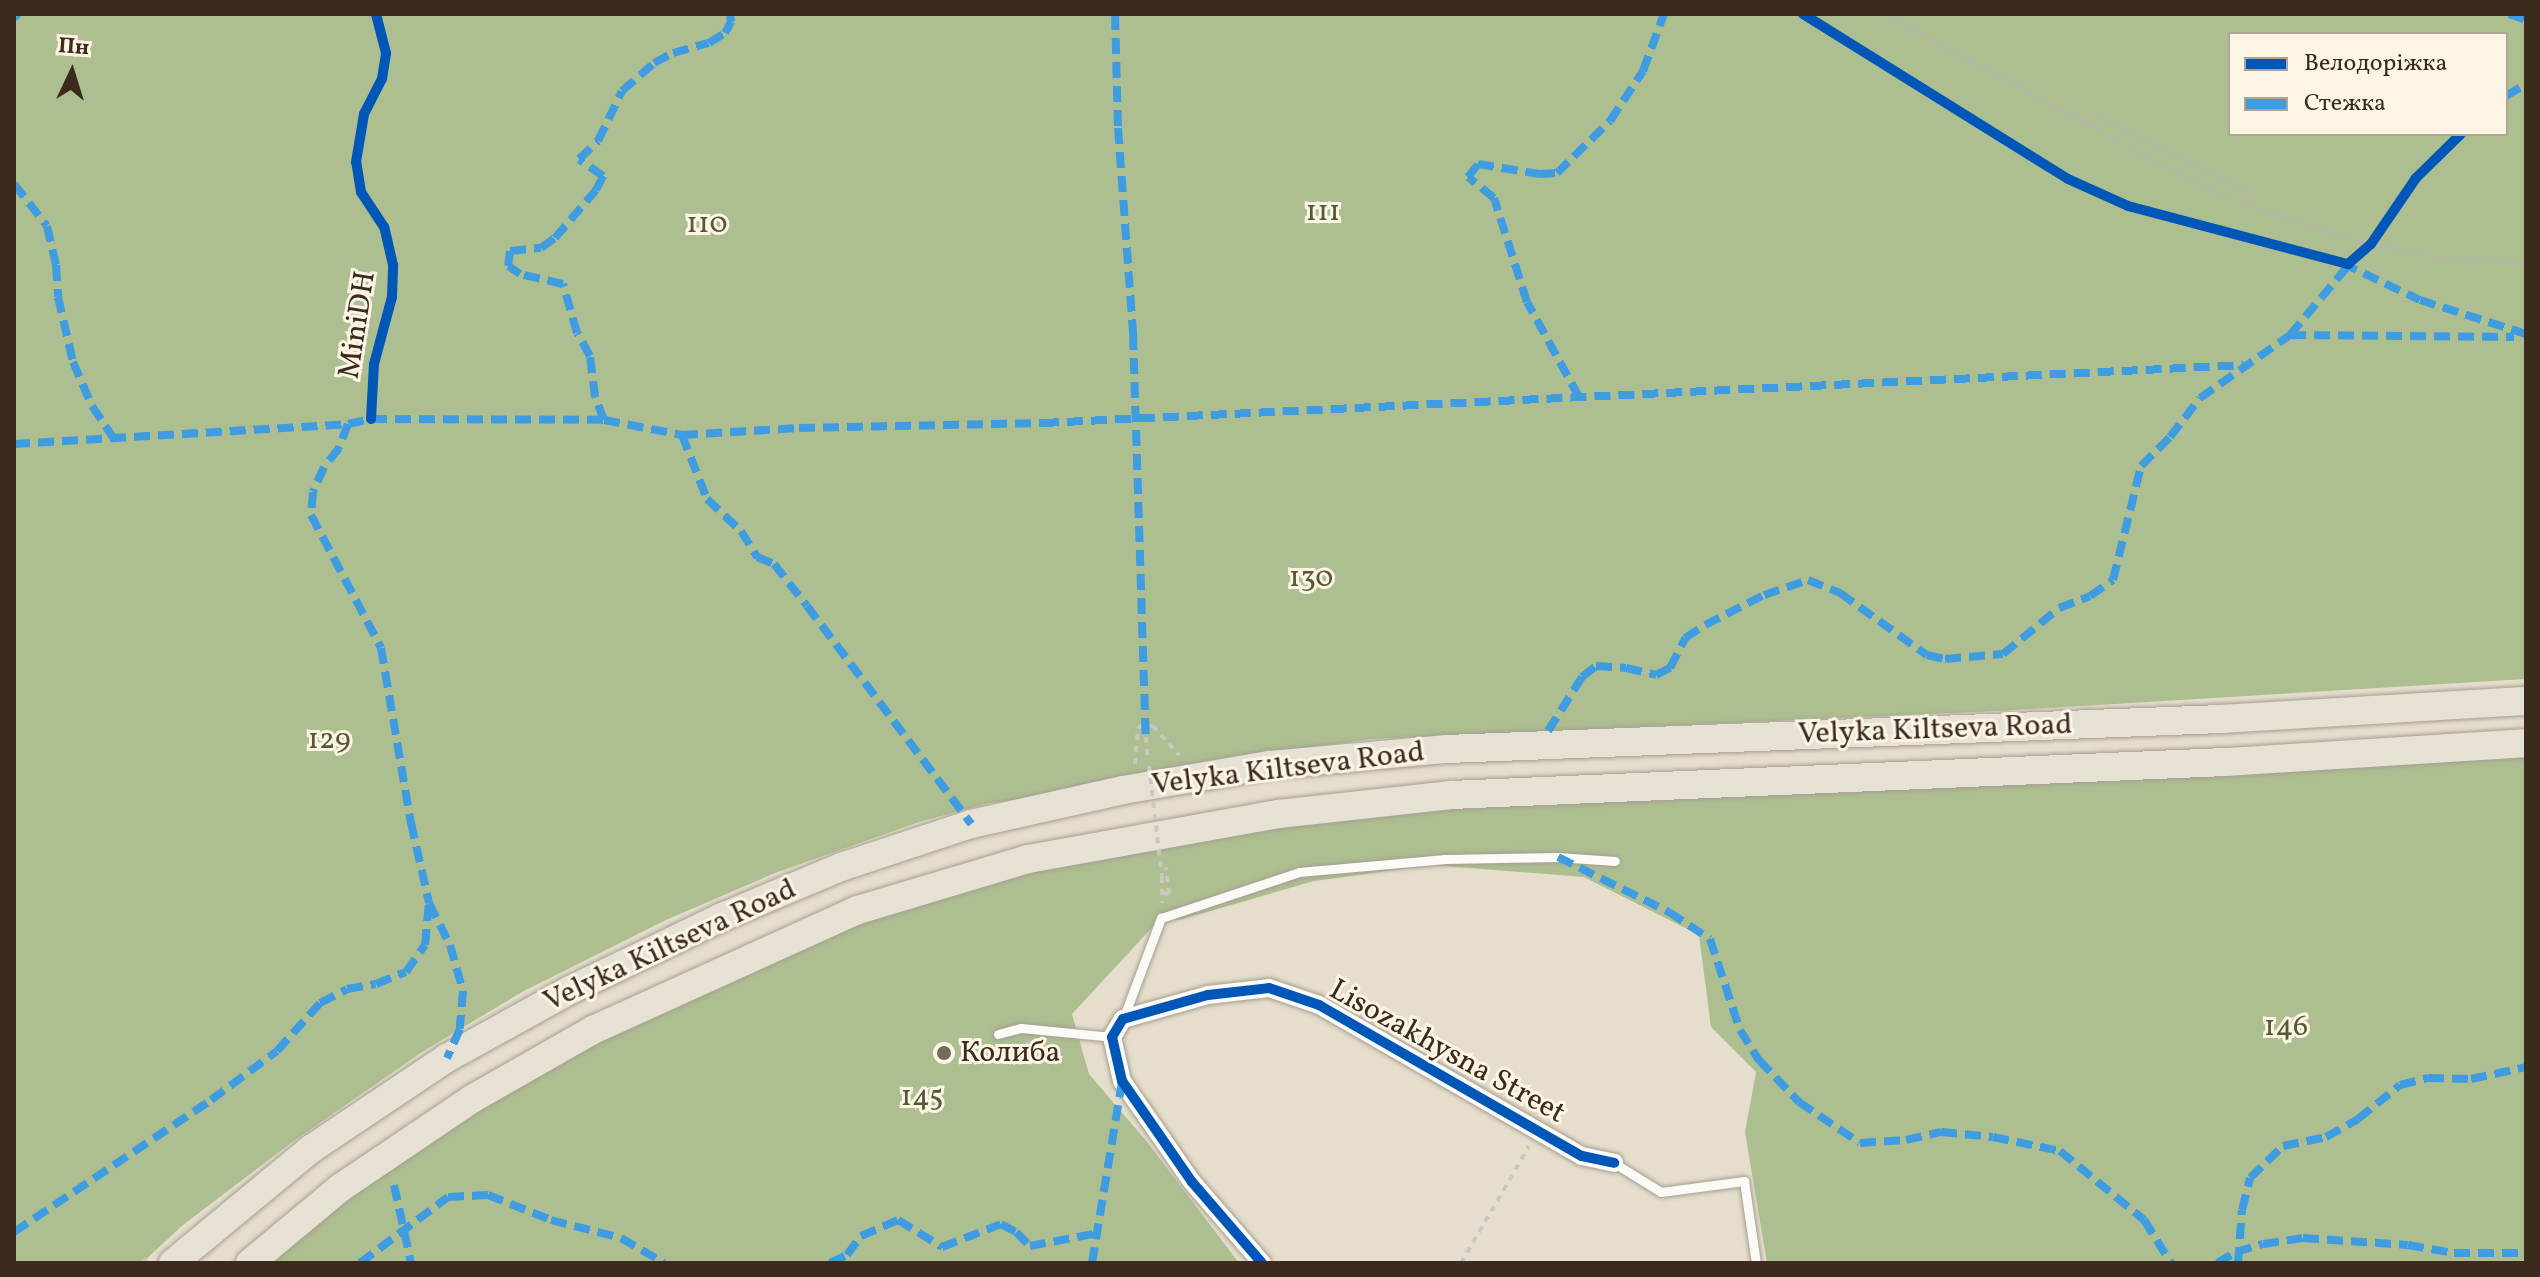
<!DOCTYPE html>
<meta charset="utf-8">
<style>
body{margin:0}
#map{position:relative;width:2540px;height:1277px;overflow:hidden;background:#e6decc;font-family:Vollkorn,serif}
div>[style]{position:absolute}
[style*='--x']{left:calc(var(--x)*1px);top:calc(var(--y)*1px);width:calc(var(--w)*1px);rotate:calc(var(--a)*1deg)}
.forest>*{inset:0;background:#adbf90}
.path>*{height:4px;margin-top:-2px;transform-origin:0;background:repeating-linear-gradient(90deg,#cac7c3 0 6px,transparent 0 12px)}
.roads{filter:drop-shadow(0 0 2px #a59e92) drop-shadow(0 0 2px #a59e92)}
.service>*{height:9px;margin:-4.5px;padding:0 4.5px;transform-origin:4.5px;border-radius:4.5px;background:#fbfaf7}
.minor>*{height:18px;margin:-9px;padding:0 9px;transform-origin:9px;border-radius:9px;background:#fbfaf7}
.primary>*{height:28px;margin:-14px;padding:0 14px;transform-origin:14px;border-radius:14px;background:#e7e1d4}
.tram>*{height:2px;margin:-1px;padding:0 1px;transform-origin:1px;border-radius:1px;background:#b6b3ae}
.path-bridge>*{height:4px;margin-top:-2px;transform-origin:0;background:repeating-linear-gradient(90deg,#cac7c3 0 6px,transparent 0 12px)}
.quiet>*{height:8px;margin-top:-4px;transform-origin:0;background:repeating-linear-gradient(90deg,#3f9ce0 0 16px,transparent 0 24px)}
.cycleway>*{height:10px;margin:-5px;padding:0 5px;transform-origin:5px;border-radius:5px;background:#0057b8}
.dots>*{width:22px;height:22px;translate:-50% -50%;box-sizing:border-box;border:4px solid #fcf5e5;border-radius:50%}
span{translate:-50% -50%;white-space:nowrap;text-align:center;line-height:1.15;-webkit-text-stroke:6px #fcf5e5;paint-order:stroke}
.park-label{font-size:30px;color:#585735}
.street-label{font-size:30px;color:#3b2a1e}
.poi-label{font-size:30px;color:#3b2a1e}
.left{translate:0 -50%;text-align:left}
.frame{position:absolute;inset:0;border:16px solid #3b2a1e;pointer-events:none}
.legend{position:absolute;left:2228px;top:32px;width:280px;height:104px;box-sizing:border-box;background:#fcf5e5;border:2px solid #afa495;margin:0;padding:10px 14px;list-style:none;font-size:24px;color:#3b2a1e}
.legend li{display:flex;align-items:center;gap:16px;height:40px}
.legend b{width:40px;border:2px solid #afa495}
.north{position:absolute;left:32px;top:32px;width:80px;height:80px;-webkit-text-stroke:6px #fcf5e5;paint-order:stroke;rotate:4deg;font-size:22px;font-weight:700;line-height:32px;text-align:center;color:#3b2a1e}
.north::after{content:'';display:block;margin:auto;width:28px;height:36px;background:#3b2a1e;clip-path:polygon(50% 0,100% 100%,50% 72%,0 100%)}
</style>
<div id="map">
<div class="forest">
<div style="clip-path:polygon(evenodd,14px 14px,2526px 14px,2526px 679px,1997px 711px,1371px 739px,1212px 762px,1031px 799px,989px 803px,919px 822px,775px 873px,666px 920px,522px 992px,422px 1052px,295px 1140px,183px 1225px,142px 1263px,14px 1263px,14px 14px,2230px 34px,2506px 34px,2506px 134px,2230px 134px,2230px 34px)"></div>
<div style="clip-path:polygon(2526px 743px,2526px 1263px,1767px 1263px,1745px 1132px,1756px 1072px,1711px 1027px,1699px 935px,1584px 877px,1431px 865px,1314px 881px,1179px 920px,1161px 918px,1072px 1014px,1089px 1074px,1148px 1143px,1239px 1263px,250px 1263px,472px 1099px,858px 910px,1279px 814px)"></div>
</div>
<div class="path">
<div style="--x:1146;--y:737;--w:23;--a:85"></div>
<div style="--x:1135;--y:764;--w:37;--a:-85"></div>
<div style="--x:1138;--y:727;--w:15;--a:-4"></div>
<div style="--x:1153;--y:726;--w:39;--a:48"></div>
<div style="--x:1162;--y:877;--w:26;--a:90"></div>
<div style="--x:1163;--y:893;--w:6;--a:9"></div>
<div style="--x:1169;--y:894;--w:27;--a:-96"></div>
<div style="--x:142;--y:1263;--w:11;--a:-41"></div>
<div style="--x:1461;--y:1263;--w:135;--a:-59.8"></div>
</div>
<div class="roads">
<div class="service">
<div style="--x:1123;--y:1019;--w:108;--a:-69.4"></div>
<div style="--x:1161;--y:918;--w:145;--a:-18.4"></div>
<div style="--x:1299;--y:872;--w:147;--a:-5.1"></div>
<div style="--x:1445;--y:859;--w:113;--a:-1"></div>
<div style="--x:1558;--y:857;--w:57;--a:4"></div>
<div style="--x:998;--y:1034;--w:24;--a:-15"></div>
<div style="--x:1021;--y:1028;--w:91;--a:5.6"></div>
<div style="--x:1614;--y:1163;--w:55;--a:31.7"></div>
<div style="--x:1661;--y:1192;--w:84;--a:-7.5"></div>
<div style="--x:1744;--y:1181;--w:83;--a:81.7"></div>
</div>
<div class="minor">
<div style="--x:1262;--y:1263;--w:107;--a:-130.8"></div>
<div style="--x:1192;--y:1182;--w:123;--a:-124.7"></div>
<div style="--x:1122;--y:1081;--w:45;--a:-102.8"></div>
<div style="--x:1112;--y:1037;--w:21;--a:-59"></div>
<div style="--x:1123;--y:1019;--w:88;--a:-15.8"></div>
<div style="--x:1208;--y:995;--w:61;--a:-6.5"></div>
<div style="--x:1269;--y:988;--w:53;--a:18.8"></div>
<div style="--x:1319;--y:1005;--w:303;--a:29.9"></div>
<div style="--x:1582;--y:1156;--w:33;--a:12"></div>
</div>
<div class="primary">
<div style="--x:173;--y:1263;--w:179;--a:-39.6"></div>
<div style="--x:311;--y:1149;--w:164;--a:-33.8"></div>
<div style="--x:447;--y:1058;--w:141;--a:-28.9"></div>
<div style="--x:570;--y:990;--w:166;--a:-25.6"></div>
<div style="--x:720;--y:918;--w:131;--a:-22.9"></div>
<div style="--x:841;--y:867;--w:137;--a:-18.3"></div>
<div style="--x:971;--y:824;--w:156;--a:-12.6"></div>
<div style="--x:1123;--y:790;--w:149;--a:-9.7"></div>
<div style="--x:1270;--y:765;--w:178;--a:-5.2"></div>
<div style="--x:1447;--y:749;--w:776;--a:-2.22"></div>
<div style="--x:2222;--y:719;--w:305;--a:-3.4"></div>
<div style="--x:250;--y:1263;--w:117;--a:-39.8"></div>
<div style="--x:340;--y:1188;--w:159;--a:-34"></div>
<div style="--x:472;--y:1099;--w:139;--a:-29.7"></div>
<div style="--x:593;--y:1030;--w:291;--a:-24.4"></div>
<div style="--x:858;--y:910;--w:177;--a:-16.7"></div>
<div style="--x:1028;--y:859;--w:255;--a:-10.2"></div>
<div style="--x:1279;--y:814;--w:173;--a:-6.3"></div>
<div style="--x:1451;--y:795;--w:776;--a:-2.44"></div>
<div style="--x:2226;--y:762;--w:301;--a:-3.6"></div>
</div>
</div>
<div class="tram">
<div style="--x:1885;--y:14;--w:309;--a:28.6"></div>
<div style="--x:2156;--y:162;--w:105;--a:25.3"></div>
<div style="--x:2251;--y:207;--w:117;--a:17.4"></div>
<div style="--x:2363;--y:242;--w:80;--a:12.3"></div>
<div style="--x:2441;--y:259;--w:85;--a:3.4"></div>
<div style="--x:2093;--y:114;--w:176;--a:27"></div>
</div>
<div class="path-bridge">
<div style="--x:1149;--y:766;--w:112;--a:83.3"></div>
</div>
<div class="quiet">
<div style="--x:1115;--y:14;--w:114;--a:88.5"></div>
<div style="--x:1118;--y:128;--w:207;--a:85.8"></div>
<div style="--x:1133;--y:334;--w:403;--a:88.2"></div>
<div style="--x:2509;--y:14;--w:18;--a:19"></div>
<div style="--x:14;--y:18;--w:6;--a:-45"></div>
<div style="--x:2506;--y:96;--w:23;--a:-31"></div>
<div style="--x:14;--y:184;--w:53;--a:51.8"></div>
<div style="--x:47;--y:226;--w:40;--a:77"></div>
<div style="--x:56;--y:265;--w:32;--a:86"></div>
<div style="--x:58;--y:297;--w:67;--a:77"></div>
<div style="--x:73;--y:362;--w:48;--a:66.6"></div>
<div style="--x:92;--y:406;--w:40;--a:56"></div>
<div style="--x:2342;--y:263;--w:86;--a:25.4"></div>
<div style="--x:2420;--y:300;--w:111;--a:17.8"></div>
<div style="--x:2290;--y:335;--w:224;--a:0.5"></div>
<div style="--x:1579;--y:397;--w:108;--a:-118.7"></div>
<div style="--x:1527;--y:302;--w:109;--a:-107.6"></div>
<div style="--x:1494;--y:198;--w:33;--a:-141"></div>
<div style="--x:1468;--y:177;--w:16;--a:-52"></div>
<div style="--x:1478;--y:164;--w:62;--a:9.3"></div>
<div style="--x:1539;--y:174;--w:18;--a:-3"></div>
<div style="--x:1557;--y:173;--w:74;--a:-44.5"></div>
<div style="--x:1610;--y:121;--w:60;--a:-56.6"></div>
<div style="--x:1643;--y:71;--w:61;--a:-69.8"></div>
<div style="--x:604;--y:420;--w:25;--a:-111"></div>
<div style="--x:595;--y:397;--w:41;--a:-97"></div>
<div style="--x:590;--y:356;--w:26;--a:-119"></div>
<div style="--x:577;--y:333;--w:51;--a:-105.9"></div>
<div style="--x:563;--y:284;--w:44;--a:-166.9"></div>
<div style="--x:520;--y:274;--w:14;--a:-146"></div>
<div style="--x:508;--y:266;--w:15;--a:-82"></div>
<div style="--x:510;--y:251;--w:31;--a:-6"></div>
<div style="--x:541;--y:248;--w:17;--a:-36"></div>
<div style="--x:555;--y:238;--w:63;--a:-49.5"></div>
<div style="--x:596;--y:190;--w:16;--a:-63"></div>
<div style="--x:603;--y:176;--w:29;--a:-145"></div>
<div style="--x:579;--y:159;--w:26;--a:-43"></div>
<div style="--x:598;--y:141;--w:55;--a:-64.4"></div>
<div style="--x:622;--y:91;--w:43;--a:-41.2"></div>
<div style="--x:654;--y:63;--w:21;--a:-28"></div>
<div style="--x:673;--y:53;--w:37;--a:-16"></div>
<div style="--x:709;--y:43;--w:19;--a:-32"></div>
<div style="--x:725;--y:33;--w:13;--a:-61"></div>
<div style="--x:731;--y:22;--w:8;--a:-97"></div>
<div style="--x:348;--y:424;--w:26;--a:111"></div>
<div style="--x:339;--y:448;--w:24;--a:128"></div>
<div style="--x:324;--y:467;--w:27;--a:114"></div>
<div style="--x:313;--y:492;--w:23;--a:95"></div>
<div style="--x:311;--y:515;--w:150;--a:62.2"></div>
<div style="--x:381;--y:648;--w:178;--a:80.3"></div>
<div style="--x:411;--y:823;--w:82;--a:77.3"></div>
<div style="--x:429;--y:903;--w:47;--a:63.4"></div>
<div style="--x:450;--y:945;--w:48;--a:74.2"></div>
<div style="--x:463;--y:991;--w:38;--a:95"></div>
<div style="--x:460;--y:1029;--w:32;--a:114"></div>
<div style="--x:682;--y:435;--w:69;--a:68.7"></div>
<div style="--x:707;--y:499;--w:47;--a:43.3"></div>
<div style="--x:741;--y:531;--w:31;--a:58"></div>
<div style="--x:757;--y:557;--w:18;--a:22"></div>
<div style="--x:774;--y:564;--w:53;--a:51.8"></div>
<div style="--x:807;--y:606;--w:273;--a:53"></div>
<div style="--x:14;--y:444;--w:335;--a:-3.4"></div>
<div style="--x:348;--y:424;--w:24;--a:-12"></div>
<div style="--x:371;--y:419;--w:233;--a:0.2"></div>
<div style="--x:604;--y:420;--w:79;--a:10.9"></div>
<div style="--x:682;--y:435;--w:117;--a:-3.4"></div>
<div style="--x:799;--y:428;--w:244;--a:-1.2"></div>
<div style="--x:1043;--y:423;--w:1202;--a:-2.76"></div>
<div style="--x:1548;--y:731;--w:64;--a:-57.8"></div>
<div style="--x:1582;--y:677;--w:18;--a:-38"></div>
<div style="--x:1596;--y:666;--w:30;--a:4"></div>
<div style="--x:1626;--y:668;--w:31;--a:13"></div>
<div style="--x:1656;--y:675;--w:16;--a:-27"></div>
<div style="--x:1670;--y:668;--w:34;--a:-63"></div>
<div style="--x:1685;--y:638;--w:24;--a:-33"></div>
<div style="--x:1705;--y:625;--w:66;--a:-27"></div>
<div style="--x:1764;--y:595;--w:46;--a:-18.8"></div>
<div style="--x:1808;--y:580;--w:35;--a:22"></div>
<div style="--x:1840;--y:593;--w:107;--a:35.5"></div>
<div style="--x:1927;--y:655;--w:18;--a:13"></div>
<div style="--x:1945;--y:659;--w:58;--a:-4.9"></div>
<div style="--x:2003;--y:654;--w:72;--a:-39.4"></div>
<div style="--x:2059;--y:608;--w:33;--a:-21"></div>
<div style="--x:2090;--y:596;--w:28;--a:-35"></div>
<div style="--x:2113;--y:580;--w:117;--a:-76.2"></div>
<div style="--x:2141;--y:466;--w:41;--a:-45"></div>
<div style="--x:2170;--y:437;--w:49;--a:-52.4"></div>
<div style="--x:2200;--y:398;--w:110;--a:-35"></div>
<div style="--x:2290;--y:335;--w:97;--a:-50"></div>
<div style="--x:1558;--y:857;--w:124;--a:26.4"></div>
<div style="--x:1669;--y:912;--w:49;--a:33.4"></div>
<div style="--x:1710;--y:939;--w:96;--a:71.8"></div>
<div style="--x:1740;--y:1030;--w:36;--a:58"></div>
<div style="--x:1759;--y:1060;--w:58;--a:46.4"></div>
<div style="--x:1799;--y:1102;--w:73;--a:33.9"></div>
<div style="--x:1860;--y:1143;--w:46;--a:-3.7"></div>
<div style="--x:1906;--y:1140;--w:36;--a:-13"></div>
<div style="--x:1941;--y:1132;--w:52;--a:5.5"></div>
<div style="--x:1993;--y:1137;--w:68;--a:11.8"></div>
<div style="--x:2060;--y:1151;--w:109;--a:39.4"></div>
<div style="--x:2144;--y:1220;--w:51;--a:57.9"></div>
<div style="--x:394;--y:1185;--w:80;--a:77.7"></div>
<div style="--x:14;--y:1232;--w:237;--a:-33.8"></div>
<div style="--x:211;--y:1100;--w:82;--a:-36.6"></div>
<div style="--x:277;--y:1051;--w:64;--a:-48.1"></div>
<div style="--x:320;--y:1003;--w:30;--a:-27"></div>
<div style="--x:347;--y:989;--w:29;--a:-10"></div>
<div style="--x:376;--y:984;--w:32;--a:-22"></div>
<div style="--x:406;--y:972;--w:33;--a:-55"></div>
<div style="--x:425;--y:945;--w:42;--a:-84.6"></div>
<div style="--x:360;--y:1263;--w:110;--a:-36.9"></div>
<div style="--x:448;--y:1197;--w:40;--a:-2.9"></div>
<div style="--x:488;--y:1195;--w:68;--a:21.6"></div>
<div style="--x:551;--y:1220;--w:72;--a:14.4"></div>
<div style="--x:621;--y:1238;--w:50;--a:30.2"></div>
<div style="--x:830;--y:1263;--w:19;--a:-25"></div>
<div style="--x:847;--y:1255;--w:24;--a:-54"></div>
<div style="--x:861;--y:1236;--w:40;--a:-23.4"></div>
<div style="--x:898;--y:1220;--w:52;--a:31.5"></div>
<div style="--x:942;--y:1247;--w:63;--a:-21.3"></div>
<div style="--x:1001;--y:1224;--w:17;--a:28"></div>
<div style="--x:1016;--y:1232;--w:20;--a:45"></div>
<div style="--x:1030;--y:1246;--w:69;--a:-10.8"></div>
<div style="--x:1092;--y:1263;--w:184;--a:-80.6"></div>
<div style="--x:2217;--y:1263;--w:22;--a:-30"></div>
<div style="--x:2236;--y:1252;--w:28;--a:-17"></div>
<div style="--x:2263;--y:1244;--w:40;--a:-8.5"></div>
<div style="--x:2303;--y:1238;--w:105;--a:3.8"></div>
<div style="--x:2408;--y:1245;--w:47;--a:9.9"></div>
<div style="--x:2454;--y:1253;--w:72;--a:0"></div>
<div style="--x:2238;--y:1263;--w:53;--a:-85.7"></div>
<div style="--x:2242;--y:1210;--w:33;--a:-76"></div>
<div style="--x:2250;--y:1178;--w:46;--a:-44.1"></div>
<div style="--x:2283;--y:1146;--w:44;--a:-11.8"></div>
<div style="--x:2326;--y:1137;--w:37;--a:-29"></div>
<div style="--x:2358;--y:1119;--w:54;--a:-39"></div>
<div style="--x:2400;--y:1085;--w:29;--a:-14"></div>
<div style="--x:2428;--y:1078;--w:43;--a:1.3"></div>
<div style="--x:2471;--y:1079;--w:56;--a:-12.3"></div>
</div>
<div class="cycleway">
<div style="--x:1803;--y:14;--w:312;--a:31.9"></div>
<div style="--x:2068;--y:179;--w:66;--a:24.2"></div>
<div style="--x:2128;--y:206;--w:228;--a:14.8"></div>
<div style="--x:2348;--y:264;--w:30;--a:-41"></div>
<div style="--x:2371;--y:244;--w:80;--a:-55.7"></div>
<div style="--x:2416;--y:178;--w:63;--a:-44.4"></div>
<div style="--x:371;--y:419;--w:55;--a:-86.9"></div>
<div style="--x:374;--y:364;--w:69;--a:-75"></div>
<div style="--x:392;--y:297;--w:32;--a:-88"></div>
<div style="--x:393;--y:265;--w:39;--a:-103"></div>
<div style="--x:384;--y:227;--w:42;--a:-123.3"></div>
<div style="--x:361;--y:192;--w:30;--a:-99"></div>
<div style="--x:356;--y:162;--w:49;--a:-80.5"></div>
<div style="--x:364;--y:114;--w:39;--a:-63"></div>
<div style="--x:382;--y:79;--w:26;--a:-81"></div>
<div style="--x:386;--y:53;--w:40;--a:-104.4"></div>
<div style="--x:1262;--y:1263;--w:107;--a:-130.8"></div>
<div style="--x:1192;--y:1182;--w:123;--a:-124.7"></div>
<div style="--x:1122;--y:1081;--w:45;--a:-102.8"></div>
<div style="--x:1112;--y:1037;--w:21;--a:-59"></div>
<div style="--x:1123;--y:1019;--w:88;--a:-15.8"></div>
<div style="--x:1208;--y:995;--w:61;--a:-6.5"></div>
<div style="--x:1269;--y:988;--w:53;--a:18.8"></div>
<div style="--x:1319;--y:1005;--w:303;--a:29.9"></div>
<div style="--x:1582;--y:1156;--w:33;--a:12"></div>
</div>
<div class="dots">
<div style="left:944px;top:1053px;background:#77695b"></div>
</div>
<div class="park-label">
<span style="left:1323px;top:212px">111</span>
<span style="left:707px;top:224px">110</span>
<span style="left:1311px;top:578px">130</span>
<span style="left:329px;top:740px">129</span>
<span style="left:2286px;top:1027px">146</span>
<span style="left:922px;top:1097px">145</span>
</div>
<div class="street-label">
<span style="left:358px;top:325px;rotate:-81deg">MiniDH</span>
<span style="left:1935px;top:730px;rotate:-2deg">Velyka Kiltseva Road</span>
<span style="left:1288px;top:769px;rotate:-7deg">Velyka Kiltseva Road</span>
<span style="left:670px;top:946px;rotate:-25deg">Velyka Kiltseva Road</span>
<span style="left:1447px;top:1052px;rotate:29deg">Lisozakhysna Street</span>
</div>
<div class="poi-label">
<span class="left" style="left:960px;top:1053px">Колиба</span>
</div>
<div class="frame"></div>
<ul class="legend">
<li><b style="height:10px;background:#0057b8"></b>Велодоріжка</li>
<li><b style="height:10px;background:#3f9ce0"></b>Стежка</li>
</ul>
<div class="north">Пн</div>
</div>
